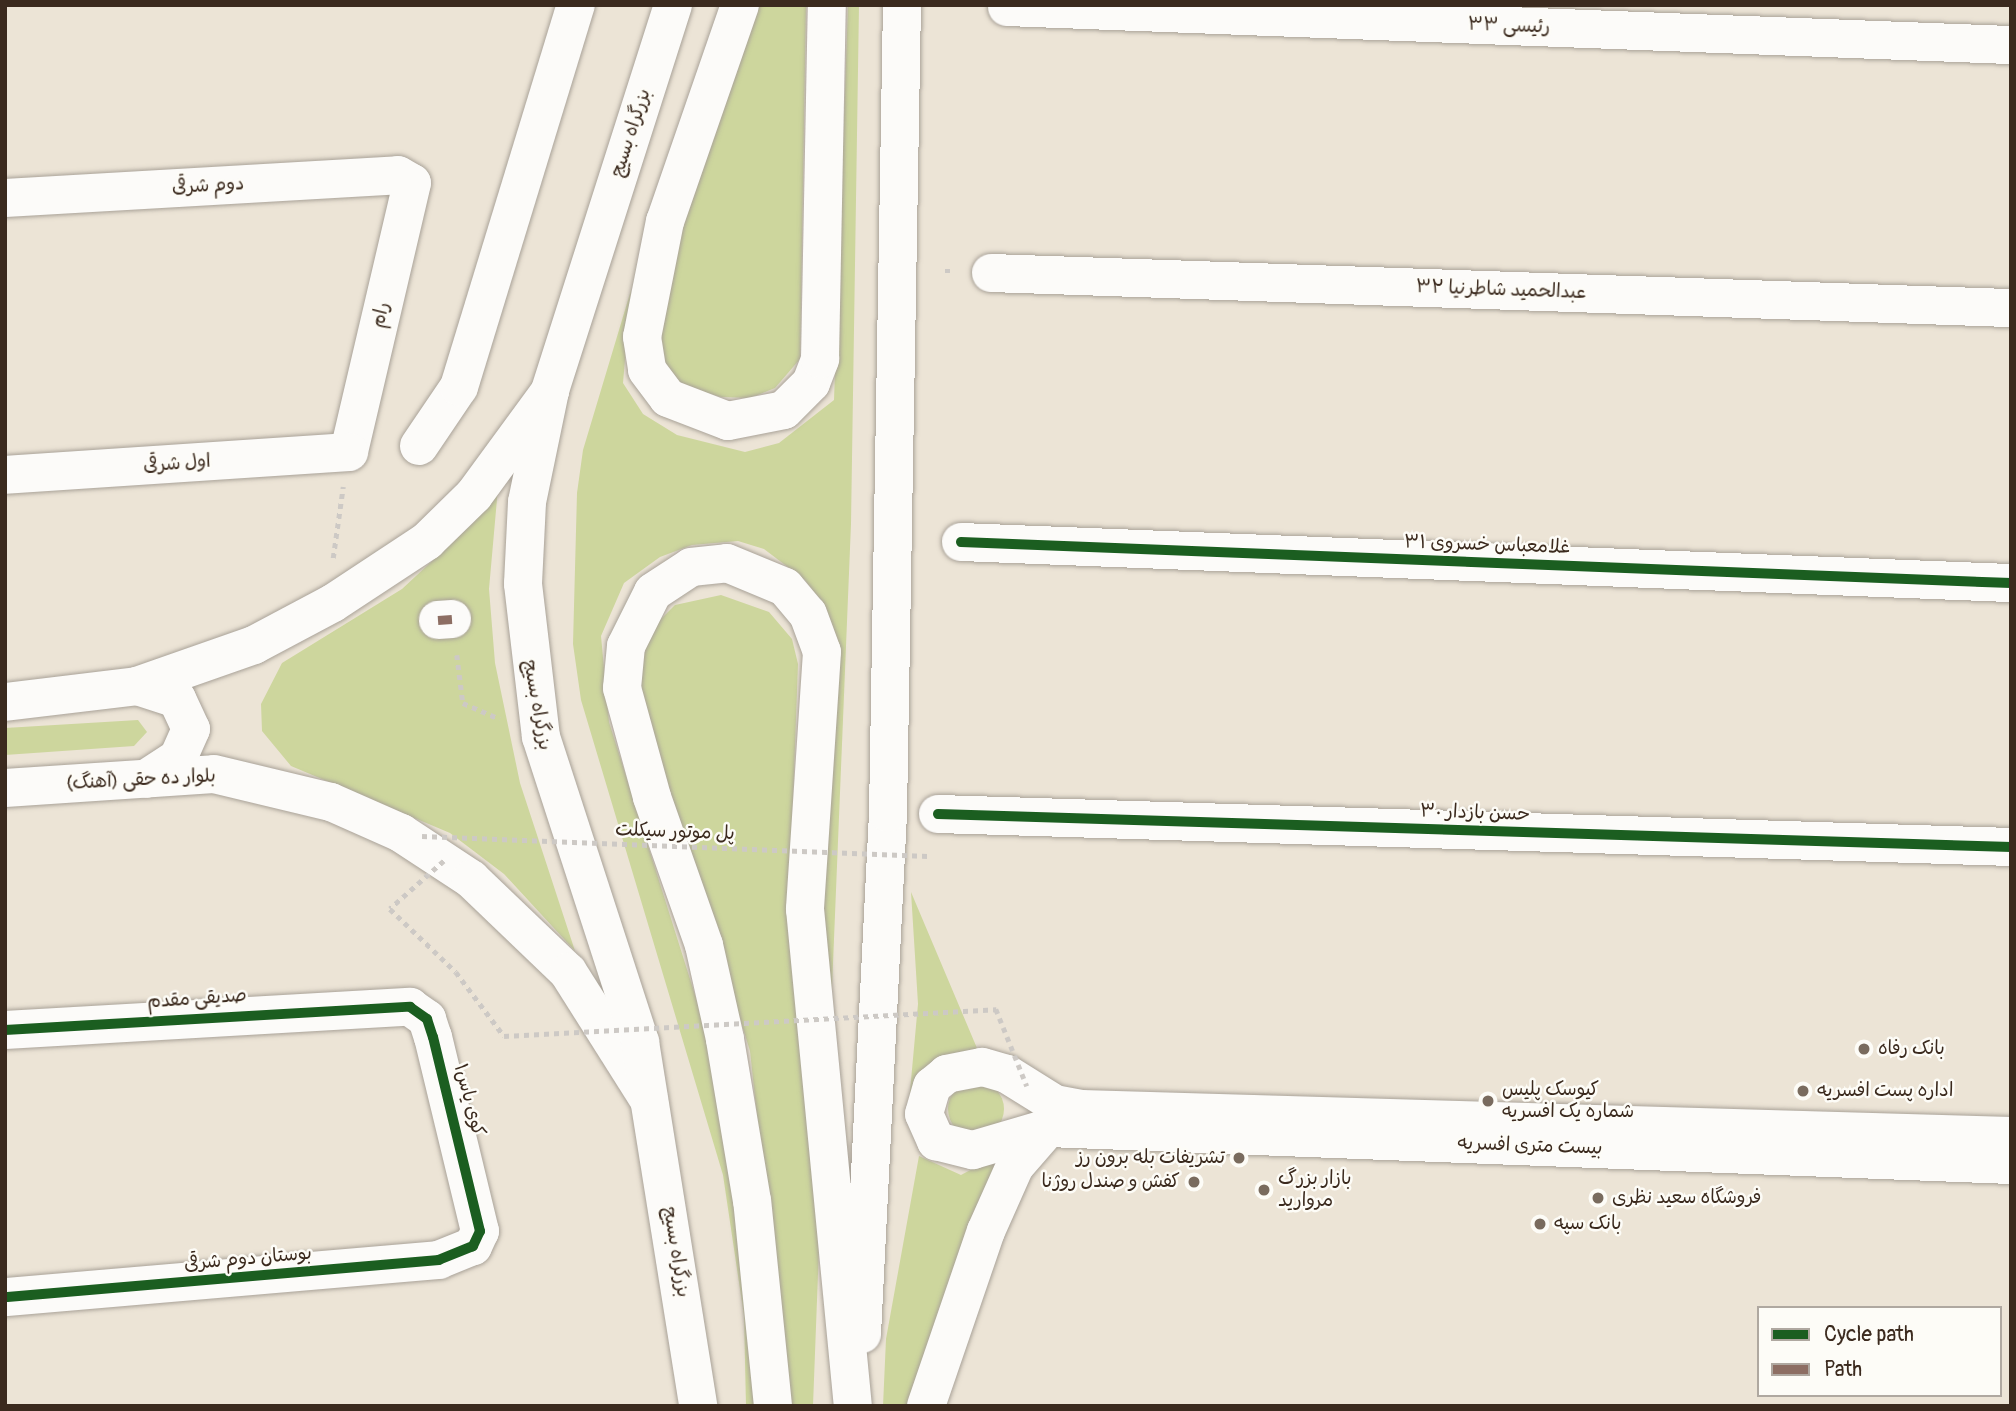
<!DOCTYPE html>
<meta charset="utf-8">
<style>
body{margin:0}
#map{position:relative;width:2016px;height:1411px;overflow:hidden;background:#ece4d6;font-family:Pangolin,"Playpen Sans Arabic",sans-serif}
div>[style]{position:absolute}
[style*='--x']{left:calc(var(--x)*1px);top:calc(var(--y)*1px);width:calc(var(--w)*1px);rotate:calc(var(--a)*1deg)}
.green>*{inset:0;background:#cdd69d}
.round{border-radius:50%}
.path>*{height:4.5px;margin-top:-2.25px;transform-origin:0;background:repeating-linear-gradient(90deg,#cdc9c5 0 5px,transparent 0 10px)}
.roads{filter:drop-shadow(0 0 2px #a9a298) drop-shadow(0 0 2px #a9a298)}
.street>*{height:38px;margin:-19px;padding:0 19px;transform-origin:19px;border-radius:19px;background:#fcfbf9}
.secondary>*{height:38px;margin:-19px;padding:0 19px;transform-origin:19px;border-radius:19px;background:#fcfbf9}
.primary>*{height:38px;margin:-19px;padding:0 19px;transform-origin:19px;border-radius:19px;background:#fcfbf9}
.highway>*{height:38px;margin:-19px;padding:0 19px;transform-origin:19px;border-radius:19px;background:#fcfbf9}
.path-bridge>*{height:4.5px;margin-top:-2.25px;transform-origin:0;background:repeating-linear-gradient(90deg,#cdc9c5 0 5px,transparent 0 10px)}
.quiet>*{height:9px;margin-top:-4.5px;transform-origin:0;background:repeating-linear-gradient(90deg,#8d6e63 0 18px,transparent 0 27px)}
.cycleway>*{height:10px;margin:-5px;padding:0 5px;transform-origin:5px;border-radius:5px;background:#1b5e20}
.dots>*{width:19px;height:19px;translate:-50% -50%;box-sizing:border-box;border:4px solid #fdfcf7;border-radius:50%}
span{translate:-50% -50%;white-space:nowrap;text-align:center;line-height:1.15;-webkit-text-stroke:5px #fdfcf7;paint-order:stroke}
.street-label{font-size:19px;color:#3b2a1e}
.poi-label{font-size:19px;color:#3b2a1e}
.left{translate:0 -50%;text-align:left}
.right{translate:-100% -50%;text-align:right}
.frame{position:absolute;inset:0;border:7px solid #3b2a1e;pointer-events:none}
.legend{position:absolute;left:1757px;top:1306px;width:245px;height:91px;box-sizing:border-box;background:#fdfcf7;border:2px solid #afa8a0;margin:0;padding:9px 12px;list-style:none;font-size:21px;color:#3b2a1e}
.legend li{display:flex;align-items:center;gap:14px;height:35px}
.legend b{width:35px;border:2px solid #afa8a0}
</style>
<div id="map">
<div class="green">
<div style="clip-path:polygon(753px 5px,806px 5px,800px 359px,775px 388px,750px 398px,721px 397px,684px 387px,666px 371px,659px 352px,674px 246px)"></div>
<div style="clip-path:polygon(848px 5px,859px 5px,851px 524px,830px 1037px,821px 878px,824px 606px,805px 580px,764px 549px,738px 541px,692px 545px,660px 557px,624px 583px,601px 636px,609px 722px,702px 1017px,736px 1197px,761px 1406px,746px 1406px,744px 1316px,723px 1175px,581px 700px,573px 644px,577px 493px,583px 450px,631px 290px,623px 383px,643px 414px,677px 435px,745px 452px,779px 443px,834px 400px)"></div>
<div style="clip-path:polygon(498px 488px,489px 589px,495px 663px,520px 783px,575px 951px,504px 874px,450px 833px,291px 766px,262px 731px,261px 704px,282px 663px,402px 589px,473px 523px)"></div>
<div style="clip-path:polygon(721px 595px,769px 612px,792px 639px,798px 664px,789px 912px,820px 1221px,813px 1406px,788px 1406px,750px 1051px,637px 688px,636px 662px,651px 629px,675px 605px)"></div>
<div style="clip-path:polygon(138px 720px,147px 732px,134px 746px,5px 755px,5px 728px)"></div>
<div style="clip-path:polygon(911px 892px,982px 1060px,908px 1113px,918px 1004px)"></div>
<div class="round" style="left:948px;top:1081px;width:56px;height:56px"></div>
<div style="clip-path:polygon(1006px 1151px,912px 1406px,883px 1406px,886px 1339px,919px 1156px,961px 1175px)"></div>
</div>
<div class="path">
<div style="--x:945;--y:271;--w:10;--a:0"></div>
<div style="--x:333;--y:558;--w:72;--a:-82"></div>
<div style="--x:457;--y:655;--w:48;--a:82.9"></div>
<div style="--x:463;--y:703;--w:40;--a:23.4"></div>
</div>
<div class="roads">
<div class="street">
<div style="--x:1007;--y:7;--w:1005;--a:2.17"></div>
<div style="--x:5;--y:198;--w:394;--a:-3.3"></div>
<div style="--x:398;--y:175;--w:16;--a:30"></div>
<div style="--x:412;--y:183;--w:276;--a:103.2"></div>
<div style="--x:349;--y:452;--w:345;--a:176.2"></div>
<div style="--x:991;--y:273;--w:1021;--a:1.97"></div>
<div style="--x:419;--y:446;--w:71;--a:-55.9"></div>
<div style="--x:459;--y:387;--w:400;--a:-73"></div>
<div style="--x:961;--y:542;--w:1051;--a:2.24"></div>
<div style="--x:438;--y:620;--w:14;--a:-4"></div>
<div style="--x:938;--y:814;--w:1074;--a:1.76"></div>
<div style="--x:5;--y:1030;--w:406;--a:-3.3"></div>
<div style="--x:410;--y:1007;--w:21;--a:35"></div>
<div style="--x:427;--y:1019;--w:19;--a:72"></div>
<div style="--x:433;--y:1037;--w:200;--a:76.4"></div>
<div style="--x:480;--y:1231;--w:17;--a:115"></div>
<div style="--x:473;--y:1246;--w:37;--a:158"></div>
<div style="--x:439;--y:1260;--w:436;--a:175.1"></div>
</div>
<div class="secondary">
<div style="--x:2011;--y:1136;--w:930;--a:-178.34"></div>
<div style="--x:1081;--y:1109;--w:26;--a:-169"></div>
<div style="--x:1055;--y:1104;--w:57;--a:-148"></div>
<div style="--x:1007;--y:1074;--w:26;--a:-164"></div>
<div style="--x:982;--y:1067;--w:36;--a:169"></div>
<div style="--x:947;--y:1074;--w:19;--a:141"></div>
<div style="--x:932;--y:1086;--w:29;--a:106"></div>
<div style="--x:924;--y:1114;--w:30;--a:66"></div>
<div style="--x:936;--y:1141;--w:38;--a:14"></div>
<div style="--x:973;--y:1150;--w:78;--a:-16.3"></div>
<div style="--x:1048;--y:1128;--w:964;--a:2.2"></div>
</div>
<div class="primary">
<div style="--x:137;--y:686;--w:42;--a:18"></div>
<div style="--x:177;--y:699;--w:33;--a:65"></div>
<div style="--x:191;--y:729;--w:32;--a:114"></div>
<div style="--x:178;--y:758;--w:38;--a:147"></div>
<div style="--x:5;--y:702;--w:133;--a:-6.9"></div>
<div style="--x:137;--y:686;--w:124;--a:-19.3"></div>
<div style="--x:254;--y:645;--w:89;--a:-28"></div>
<div style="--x:333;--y:603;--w:113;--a:-33.4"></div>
<div style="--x:427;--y:541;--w:66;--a:-44.4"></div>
<div style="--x:474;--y:495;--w:129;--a:-53.8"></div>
<div style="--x:5;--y:788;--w:209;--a:-3.8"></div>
<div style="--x:214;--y:774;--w:120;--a:13.5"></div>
<div style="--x:331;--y:802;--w:77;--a:23.9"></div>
<div style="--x:401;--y:833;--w:84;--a:33.3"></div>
<div style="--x:471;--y:879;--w:134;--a:43.8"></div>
<div style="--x:568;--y:972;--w:151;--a:57.7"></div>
</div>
<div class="highway">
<div style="--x:673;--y:5;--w:405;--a:107.7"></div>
<div style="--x:550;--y:391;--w:113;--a:101.7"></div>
<div style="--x:527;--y:502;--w:82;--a:92.8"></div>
<div style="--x:523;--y:584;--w:154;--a:83.3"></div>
<div style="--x:541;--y:737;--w:321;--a:72"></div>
<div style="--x:640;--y:1042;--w:369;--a:80.9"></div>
<div style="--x:740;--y:5;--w:229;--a:109.1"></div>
<div style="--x:665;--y:221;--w:118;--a:101.2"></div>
<div style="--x:642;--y:337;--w:33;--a:81"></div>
<div style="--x:647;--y:370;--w:35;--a:53"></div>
<div style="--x:668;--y:398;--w:64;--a:21"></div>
<div style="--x:728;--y:421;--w:57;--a:-11.1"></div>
<div style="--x:784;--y:410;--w:38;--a:-45"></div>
<div style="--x:811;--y:383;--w:26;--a:-69"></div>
<div style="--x:820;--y:359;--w:354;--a:-88.9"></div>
<div style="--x:862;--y:1334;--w:522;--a:-87.14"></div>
<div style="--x:888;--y:813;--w:808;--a:-89.01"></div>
<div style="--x:773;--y:1406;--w:206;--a:-95.8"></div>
<div style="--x:752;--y:1201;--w:164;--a:-99.5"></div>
<div style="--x:725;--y:1039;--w:96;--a:-102.6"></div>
<div style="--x:704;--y:945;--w:157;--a:-109.4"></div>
<div style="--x:652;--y:797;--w:113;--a:-105.4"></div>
<div style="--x:622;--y:688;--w:42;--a:-84.6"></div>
<div style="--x:626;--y:646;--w:60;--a:-63.4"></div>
<div style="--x:653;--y:592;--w:45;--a:-33.3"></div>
<div style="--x:691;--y:567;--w:36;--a:-6"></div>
<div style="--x:727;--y:563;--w:63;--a:22.5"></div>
<div style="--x:785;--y:587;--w:35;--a:50"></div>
<div style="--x:808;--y:614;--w:40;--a:69.8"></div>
<div style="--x:822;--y:652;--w:258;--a:93.8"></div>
<div style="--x:805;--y:909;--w:499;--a:84.5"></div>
<div style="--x:926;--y:1406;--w:185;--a:-71.1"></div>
<div style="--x:986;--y:1231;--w:71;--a:-66"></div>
<div style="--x:1015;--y:1166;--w:50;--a:-49"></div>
</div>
</div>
<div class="path-bridge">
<div style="--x:422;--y:836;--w:506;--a:2.26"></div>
<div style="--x:444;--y:861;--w:72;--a:138.4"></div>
<div style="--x:390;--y:909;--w:91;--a:43.7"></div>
<div style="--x:456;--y:972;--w:80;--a:53.1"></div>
<div style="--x:504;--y:1036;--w:493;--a:-3.1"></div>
<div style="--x:996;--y:1009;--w:83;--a:68.1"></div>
</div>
<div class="quiet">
<div style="--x:438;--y:620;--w:14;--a:-4"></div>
</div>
<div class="cycleway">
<div style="--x:961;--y:542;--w:1051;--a:2.24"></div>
<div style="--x:938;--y:814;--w:1074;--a:1.76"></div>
<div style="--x:5;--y:1030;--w:406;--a:-3.3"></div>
<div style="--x:410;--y:1007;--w:21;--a:35"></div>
<div style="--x:427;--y:1019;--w:19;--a:72"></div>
<div style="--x:433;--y:1037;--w:200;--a:76.4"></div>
<div style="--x:480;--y:1231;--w:17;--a:115"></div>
<div style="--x:473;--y:1246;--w:37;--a:158"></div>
<div style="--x:439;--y:1260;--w:436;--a:175.1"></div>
</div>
<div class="dots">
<div style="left:1864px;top:1049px;background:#796b5e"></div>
<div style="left:1803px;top:1091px;background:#796b5e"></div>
<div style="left:1488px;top:1101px;background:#796b5e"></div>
<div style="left:1239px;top:1158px;background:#796b5e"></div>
<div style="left:1194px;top:1182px;background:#796b5e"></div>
<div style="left:1264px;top:1190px;background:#796b5e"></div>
<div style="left:1598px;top:1198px;background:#796b5e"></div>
<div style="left:1540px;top:1224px;background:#796b5e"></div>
</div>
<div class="street-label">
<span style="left:1509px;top:26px;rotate:2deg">رئیسی ۳۳</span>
<span style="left:631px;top:133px;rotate:-72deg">بزرگراه بسیج</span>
<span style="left:208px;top:186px;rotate:-3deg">دوم شرقی</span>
<span style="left:1501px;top:290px;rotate:2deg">عبدالحمید شاطرنیا ۳۲</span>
<span style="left:381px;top:315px;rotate:-77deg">رام</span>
<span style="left:177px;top:464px;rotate:-4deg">اول شرقی</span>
<span style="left:1487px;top:545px;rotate:2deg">غلامعباس خسروی ۳۱</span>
<span style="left:537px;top:705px;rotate:80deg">بزرگراه بسیج</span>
<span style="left:141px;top:780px;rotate:-3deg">بلوار ده حقی (آهنگ)</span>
<span style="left:1475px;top:813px;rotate:2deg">حسن بازدار ۳۰</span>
<span style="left:675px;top:832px;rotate:2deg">پل موتور سیکلت</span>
<span style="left:197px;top:999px;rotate:-4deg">صدیقی مقدم</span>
<span style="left:469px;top:1100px;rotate:75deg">کوی یاس۱</span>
<span style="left:1530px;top:1146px;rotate:2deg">بیست متری افسریه</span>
<span style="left:676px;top:1252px;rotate:81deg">بزرگراه بسیج</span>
<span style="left:248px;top:1259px;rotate:-5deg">بوستان دوم شرقی</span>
</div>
<div class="poi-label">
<span class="left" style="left:1878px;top:1049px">بانک رفاه</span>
<span class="left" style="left:1502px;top:1101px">کیوسک پلیس<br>شماره یک افسریه</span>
<span class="left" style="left:1817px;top:1091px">اداره پست افسریه</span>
<span class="right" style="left:1225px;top:1158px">تشریفات بله برون رز</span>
<span class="left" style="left:1278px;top:1190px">بازار بزرگ<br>مروارید</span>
<span class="right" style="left:1180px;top:1182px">کفش و صندل روژنا</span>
<span class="left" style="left:1612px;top:1198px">فروشگاه سعید نظری</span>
<span class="left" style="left:1554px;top:1224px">بانک سپه</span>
</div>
<div class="frame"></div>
<ul class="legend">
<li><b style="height:9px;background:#1b5e20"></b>Cycle path</li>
<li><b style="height:9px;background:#8d6e63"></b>Path</li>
</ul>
</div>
